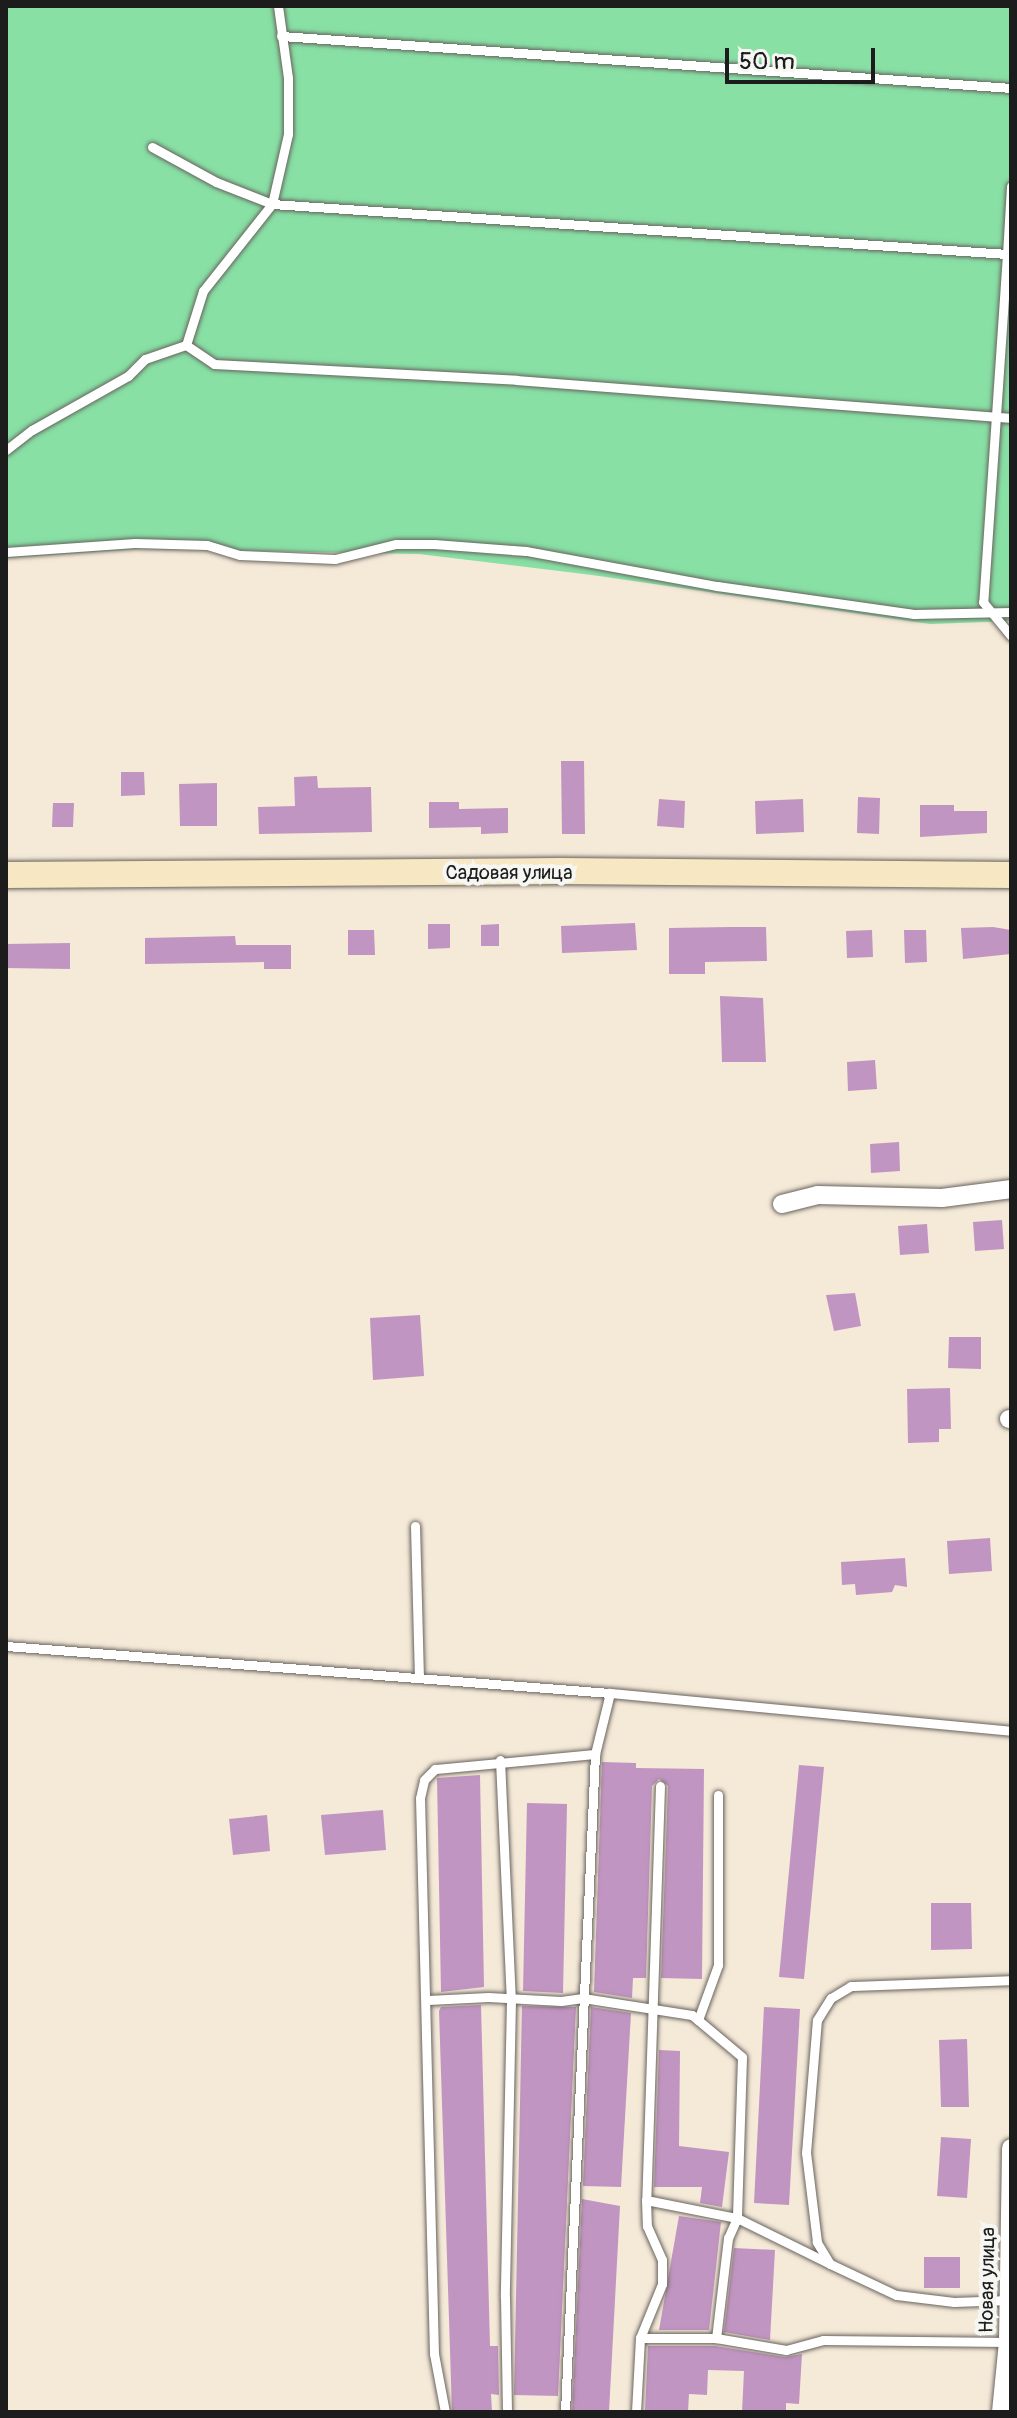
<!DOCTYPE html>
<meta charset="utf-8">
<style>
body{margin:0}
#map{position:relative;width:1017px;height:2418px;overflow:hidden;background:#f5e9d8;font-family:Pangolin,sans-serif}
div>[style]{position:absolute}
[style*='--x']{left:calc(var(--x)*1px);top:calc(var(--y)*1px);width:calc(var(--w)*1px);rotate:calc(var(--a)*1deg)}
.green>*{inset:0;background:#88e0a5}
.building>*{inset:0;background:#c195c1}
.roads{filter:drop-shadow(0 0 2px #68645e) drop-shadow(0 0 2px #68645e)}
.lane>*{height:9px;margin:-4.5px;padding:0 4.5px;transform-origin:4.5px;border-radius:4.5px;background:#fff}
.street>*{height:18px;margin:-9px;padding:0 9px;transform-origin:9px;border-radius:9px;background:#fff}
.secondary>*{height:26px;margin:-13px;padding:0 13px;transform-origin:13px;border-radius:13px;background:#f7e8c3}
span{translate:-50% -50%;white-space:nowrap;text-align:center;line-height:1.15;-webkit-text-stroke:8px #f6f6f2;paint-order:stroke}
.street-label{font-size:20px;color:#1c1c1c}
.frame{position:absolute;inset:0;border:8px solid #1c1c1c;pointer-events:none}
.scale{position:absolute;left:725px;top:48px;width:150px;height:36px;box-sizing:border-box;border:4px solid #1c1c1c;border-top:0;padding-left:10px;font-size:24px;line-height:28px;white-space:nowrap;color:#1c1c1c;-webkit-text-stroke:6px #f6f6f2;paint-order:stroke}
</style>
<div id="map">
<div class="green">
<div style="clip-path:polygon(6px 6px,1011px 6px,1011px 621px,930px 624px,592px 575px,419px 554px,140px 549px,6px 558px)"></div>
</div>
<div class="building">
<div style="clip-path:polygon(561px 761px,584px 761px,585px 834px,562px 834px)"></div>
<div style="clip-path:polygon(121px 772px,144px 772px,145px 795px,121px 796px)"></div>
<div style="clip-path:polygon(317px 776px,318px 788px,371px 787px,372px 832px,259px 834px,258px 807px,295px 806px,294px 777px)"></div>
<div style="clip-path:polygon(217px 783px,217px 826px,180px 826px,179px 784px)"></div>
<div style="clip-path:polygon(858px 797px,880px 798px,879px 834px,857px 833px)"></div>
<div style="clip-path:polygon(659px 799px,685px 801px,684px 828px,657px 826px)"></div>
<div style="clip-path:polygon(803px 799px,804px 832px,756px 834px,755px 801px)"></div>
<div style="clip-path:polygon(429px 802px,459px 802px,459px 809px,508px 808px,508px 833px,481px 834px,481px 827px,429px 828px)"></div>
<div style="clip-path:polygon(53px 803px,74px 803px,73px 827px,52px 827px)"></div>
<div style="clip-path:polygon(920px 805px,954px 805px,954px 811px,987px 811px,987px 833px,920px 837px)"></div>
<div style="clip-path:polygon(635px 923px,637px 950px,562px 953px,561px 926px)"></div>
<div style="clip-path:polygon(428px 924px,450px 924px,450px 948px,428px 949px)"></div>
<div style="clip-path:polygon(499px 924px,499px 946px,481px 946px,481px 925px)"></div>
<div style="clip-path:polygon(730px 927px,766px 927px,767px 961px,705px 962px,705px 974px,669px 974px,669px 928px)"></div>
<div style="clip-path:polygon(993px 927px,1011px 930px,1011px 954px,963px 959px,961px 928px)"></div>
<div style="clip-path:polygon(348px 930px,374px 930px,375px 955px,348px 955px)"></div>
<div style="clip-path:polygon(872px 930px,873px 957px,847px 958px,846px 931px)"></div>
<div style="clip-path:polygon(904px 930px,926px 930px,927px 962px,905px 963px)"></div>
<div style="clip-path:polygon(235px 936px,236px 945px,291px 945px,291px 969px,264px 969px,264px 962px,145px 964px,145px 938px)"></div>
<div style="clip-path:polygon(70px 943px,70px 969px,6px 968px,6px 944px)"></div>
<div style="clip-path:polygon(720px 996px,763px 998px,766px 1062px,722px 1062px)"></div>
<div style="clip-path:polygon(875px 1060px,877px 1089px,848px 1091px,847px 1062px)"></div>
<div style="clip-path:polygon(899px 1142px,900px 1171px,871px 1173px,870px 1144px)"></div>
<div style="clip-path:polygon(1002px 1220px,1004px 1249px,975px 1251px,973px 1222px)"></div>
<div style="clip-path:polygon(927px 1224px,929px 1253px,900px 1255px,898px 1226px)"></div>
<div style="clip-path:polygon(855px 1293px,861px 1326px,834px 1331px,826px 1295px)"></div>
<div style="clip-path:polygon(420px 1315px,424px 1376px,373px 1380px,370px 1318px)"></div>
<div style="clip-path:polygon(949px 1337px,981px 1337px,981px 1369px,948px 1368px)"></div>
<div style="clip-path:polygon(950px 1388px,951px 1429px,939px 1429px,939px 1442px,908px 1443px,907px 1389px)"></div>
<div style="clip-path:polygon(990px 1538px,992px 1571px,949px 1574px,947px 1541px)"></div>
<div style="clip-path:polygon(905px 1558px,907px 1587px,895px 1585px,892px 1592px,856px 1595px,855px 1584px,842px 1585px,841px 1562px)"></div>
<div style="clip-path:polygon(602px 1762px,636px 1763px,636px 1768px,704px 1769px,702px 1979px,661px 1978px,668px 1786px,659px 1779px,652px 1786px,646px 1978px,633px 1978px,632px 1998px,594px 1992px)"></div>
<div style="clip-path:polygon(799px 1765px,824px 1767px,804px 1979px,779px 1977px)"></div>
<div style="clip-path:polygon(480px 1775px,484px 1987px,441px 1992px,437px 1778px)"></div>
<div style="clip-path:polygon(527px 1803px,567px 1804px,563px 1993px,523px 1991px)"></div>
<div style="clip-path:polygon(383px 1810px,386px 1850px,325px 1855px,321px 1815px)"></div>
<div style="clip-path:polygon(267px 1815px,270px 1851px,233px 1855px,229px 1819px)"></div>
<div style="clip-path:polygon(931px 1903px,971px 1903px,972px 1949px,931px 1950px)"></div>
<div style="clip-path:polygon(481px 2005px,490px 2346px,498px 2346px,499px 2395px,491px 2394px,492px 2412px,452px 2412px,439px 2011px,441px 2007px)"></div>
<div style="clip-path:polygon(522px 2006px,576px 2007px,558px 2396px,514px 2395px)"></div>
<div style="clip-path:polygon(591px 2007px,631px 2013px,621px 2187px,583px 2186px)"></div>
<div style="clip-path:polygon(764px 2007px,800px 2009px,789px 2205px,754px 2203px)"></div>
<div style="clip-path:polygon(967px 2039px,969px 2107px,941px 2107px,939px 2040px)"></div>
<div style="clip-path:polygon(659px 2050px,680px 2051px,679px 2146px,729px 2152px,722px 2207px,700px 2203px,702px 2187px,654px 2187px)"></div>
<div style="clip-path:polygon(941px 2137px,971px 2139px,967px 2198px,937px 2196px)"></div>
<div style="clip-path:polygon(582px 2199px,620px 2206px,609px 2412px,572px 2412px)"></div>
<div style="clip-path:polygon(679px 2216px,721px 2222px,709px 2330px,659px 2330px)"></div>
<div style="clip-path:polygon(734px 2248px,775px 2250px,770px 2340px,724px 2332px)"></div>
<div style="clip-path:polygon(924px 2257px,960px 2257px,960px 2288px,924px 2288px)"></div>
<div style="clip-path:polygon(648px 2346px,715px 2346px,785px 2357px,802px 2354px,799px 2404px,786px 2403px,786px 2412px,742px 2412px,744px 2371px,708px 2370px,707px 2395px,689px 2394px,688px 2412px,645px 2412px)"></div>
</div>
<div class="roads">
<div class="lane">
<div style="--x:281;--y:36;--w:732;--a:4.07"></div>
<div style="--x:152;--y:147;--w:73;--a:28.7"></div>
<div style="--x:216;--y:182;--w:60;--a:21.4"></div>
<div style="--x:272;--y:204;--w:737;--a:3.89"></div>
<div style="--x:1007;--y:254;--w:68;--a:-86.6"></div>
<div style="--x:1011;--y:254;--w:4;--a:180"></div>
<div style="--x:1007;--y:254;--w:349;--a:93.9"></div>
<div style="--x:983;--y:602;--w:44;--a:50.5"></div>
<div style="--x:186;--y:345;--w:34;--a:34"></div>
<div style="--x:214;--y:364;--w:303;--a:3"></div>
<div style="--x:517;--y:380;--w:495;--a:4.4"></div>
<div style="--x:6;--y:450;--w:33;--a:-38"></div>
<div style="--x:32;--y:430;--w:110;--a:-29.4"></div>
<div style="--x:128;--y:376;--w:24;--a:-45"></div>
<div style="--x:145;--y:359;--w:43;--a:-18.9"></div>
<div style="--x:186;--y:345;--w:57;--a:-72.5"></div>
<div style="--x:203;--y:291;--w:111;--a:-51.6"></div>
<div style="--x:272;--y:204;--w:72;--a:-77.1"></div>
<div style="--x:288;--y:134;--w:56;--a:-90"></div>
<div style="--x:288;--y:78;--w:73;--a:-97.9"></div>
<div style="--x:6;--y:552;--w:129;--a:-4"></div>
<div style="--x:135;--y:543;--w:72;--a:1.6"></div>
<div style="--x:207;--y:545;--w:34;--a:17"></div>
<div style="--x:240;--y:555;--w:95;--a:2.4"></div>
<div style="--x:335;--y:559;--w:63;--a:-13.8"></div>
<div style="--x:396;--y:544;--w:38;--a:0"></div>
<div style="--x:434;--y:544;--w:92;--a:4.4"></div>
<div style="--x:526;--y:551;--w:194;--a:10.4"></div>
<div style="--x:717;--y:586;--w:199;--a:8.1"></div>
<div style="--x:914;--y:614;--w:97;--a:-1.2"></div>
<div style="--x:415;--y:1526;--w:152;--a:88.5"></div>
<div style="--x:6;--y:1646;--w:606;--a:4.45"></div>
<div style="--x:610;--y:1693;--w:403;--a:5.4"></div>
<div style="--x:500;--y:1760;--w:240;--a:87.4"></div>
<div style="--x:511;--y:2000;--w:297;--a:91.2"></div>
<div style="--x:505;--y:2297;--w:115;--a:89"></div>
<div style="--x:660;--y:1786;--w:414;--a:91.9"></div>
<div style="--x:646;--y:2200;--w:26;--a:88"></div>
<div style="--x:647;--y:2226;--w:37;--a:66"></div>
<div style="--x:662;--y:2260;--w:24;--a:90"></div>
<div style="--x:662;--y:2284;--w:58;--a:112.2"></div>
<div style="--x:640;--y:2338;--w:76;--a:0"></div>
<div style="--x:716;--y:2338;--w:71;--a:9.7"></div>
<div style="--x:786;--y:2350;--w:38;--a:-15"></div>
<div style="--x:823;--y:2340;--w:185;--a:0.6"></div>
<div style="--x:428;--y:2000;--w:60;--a:-2.9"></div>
<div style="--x:488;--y:1997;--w:73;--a:3.1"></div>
<div style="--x:561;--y:2001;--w:22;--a:-8"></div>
<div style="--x:583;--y:1998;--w:110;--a:8.9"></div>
<div style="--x:692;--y:2015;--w:65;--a:40"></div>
<div style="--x:742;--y:2057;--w:161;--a:91.8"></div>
<div style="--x:737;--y:2218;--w:104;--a:26.3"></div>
<div style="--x:698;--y:2020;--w:59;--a:-70"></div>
<div style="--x:718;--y:1965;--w:170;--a:-90"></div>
<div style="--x:646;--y:2200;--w:93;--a:11.2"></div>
<div style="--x:737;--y:2218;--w:22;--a:114"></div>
<div style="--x:728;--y:2238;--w:101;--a:96.8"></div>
<div style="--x:1009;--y:2300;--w:55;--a:177.9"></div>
<div style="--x:954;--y:2302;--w:58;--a:-173.1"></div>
<div style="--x:896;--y:2295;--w:73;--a:-154.8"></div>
<div style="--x:830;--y:2264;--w:26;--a:-121"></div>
<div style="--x:817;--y:2242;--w:90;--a:-97"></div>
<div style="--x:806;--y:2153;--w:133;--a:-85.3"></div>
<div style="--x:817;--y:2020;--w:26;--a:-58"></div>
<div style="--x:831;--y:1998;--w:23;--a:-31"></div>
<div style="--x:851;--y:1986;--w:160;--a:-2.1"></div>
<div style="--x:445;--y:2412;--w:59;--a:-100.7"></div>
<div style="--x:434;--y:2354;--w:556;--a:-91.44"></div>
<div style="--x:420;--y:1798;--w:18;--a:-77"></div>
<div style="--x:424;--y:1780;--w:16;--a:-45"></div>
<div style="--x:435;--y:1769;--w:161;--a:-5.4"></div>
<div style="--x:565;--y:2412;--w:659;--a:-87.39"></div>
<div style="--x:595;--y:1754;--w:63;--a:-76.2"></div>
<div style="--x:636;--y:2412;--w:74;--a:-86.9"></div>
</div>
<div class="street">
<div style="--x:782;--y:1204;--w:37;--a:-14"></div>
<div style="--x:818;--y:1195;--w:124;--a:1.4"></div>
<div style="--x:942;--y:1198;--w:70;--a:-7.4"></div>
<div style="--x:1009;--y:1419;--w:2;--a:0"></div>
<div style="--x:1001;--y:2412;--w:70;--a:-84.3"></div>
<div style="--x:1008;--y:2342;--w:194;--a:-89.1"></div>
</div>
<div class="secondary">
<div style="--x:6;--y:875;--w:554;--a:-0.41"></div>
<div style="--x:560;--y:871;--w:451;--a:0.5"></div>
</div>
</div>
<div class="street-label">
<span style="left:509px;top:872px">Садовая улица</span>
<span style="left:987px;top:2280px;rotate:-89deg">Новая улица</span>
</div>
<div class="frame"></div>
<div class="scale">50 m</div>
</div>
